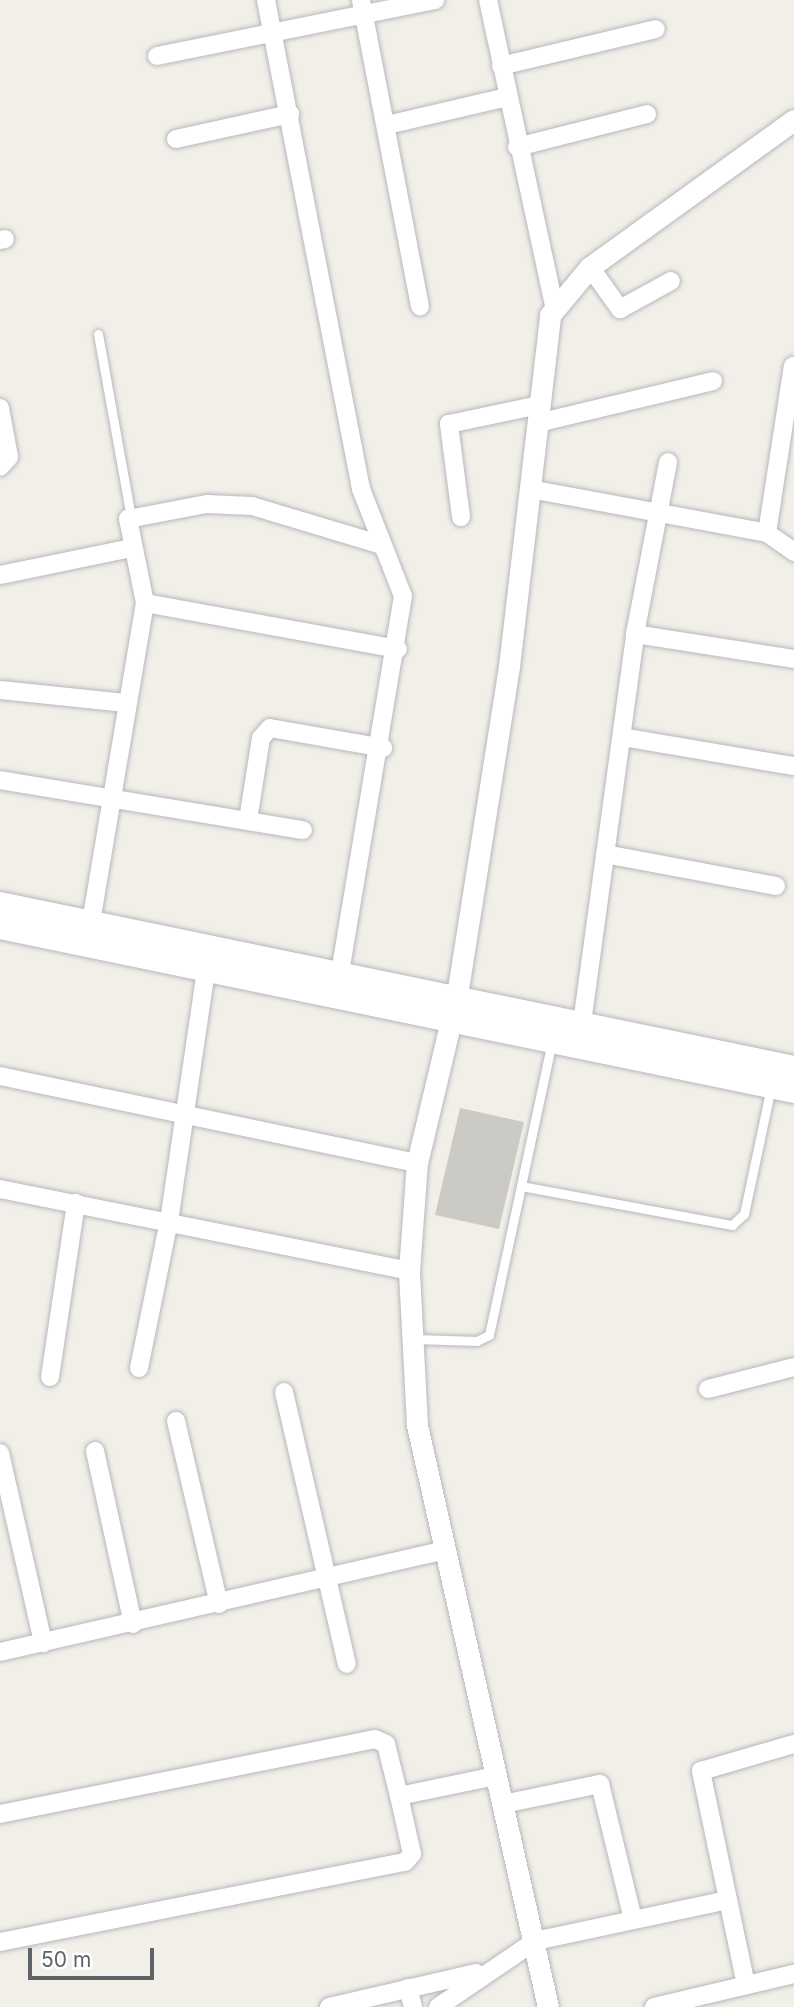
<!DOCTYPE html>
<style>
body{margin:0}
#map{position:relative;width:794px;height:2007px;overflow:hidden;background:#f1efe8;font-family:Inter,sans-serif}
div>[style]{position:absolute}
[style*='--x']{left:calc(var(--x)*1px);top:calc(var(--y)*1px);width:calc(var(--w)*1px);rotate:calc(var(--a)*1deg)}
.building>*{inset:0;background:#cccac5}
.roads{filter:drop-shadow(0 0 2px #b5b8bc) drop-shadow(0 0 2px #b5b8bc)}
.service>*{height:9px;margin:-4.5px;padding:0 4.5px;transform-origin:4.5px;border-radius:4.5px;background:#fff}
.minor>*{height:18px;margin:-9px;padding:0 9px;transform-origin:9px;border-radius:9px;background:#fff}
.tertiary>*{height:21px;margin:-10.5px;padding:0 10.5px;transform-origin:10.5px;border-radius:10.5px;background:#fff}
.secondary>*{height:24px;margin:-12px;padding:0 12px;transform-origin:12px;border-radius:12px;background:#fff}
span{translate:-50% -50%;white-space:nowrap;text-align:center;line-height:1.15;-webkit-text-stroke:6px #fff;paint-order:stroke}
.scale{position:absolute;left:28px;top:1948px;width:126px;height:32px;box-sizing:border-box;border:4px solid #5f6368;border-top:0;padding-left:9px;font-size:21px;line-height:24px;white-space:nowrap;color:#5f6368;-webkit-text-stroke:5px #fff;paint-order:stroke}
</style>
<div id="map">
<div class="building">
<div style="clip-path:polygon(460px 1108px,524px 1122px,499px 1229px,435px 1215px)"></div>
</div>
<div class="roads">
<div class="service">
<div style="--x:98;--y:334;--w:187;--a:79.8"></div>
<div style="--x:521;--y:1186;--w:215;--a:10.5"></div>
<div style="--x:732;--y:1225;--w:16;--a:-43"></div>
<div style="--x:744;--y:1214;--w:130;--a:-78"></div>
<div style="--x:415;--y:1339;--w:62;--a:1.8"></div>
<div style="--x:477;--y:1341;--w:13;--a:-27"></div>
<div style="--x:489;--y:1335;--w:300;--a:-77.9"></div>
</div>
<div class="minor">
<div style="--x:266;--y:0;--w:498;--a:79"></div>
<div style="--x:361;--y:489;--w:115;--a:68.6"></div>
<div style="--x:403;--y:596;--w:382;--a:99.5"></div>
<div style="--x:361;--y:0;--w:312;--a:79.1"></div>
<div style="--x:488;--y:0;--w:311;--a:77.8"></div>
<div style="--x:157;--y:56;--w:284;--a:-11.4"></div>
<div style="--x:501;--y:66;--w:159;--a:-13.4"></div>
<div style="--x:387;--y:125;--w:123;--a:-13.1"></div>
<div style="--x:176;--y:139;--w:117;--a:-12.4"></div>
<div style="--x:517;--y:147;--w:134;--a:-14.2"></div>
<div style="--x:0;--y:240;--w:5;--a:-11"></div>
<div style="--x:590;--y:267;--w:52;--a:54.5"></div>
<div style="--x:620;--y:309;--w:58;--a:-28.8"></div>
<div style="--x:0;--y:408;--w:50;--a:79.6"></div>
<div style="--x:9;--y:457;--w:13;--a:132"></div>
<div style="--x:538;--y:423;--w:180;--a:-13.5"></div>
<div style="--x:530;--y:489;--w:241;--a:10.5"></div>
<div style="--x:767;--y:533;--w:33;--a:35"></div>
<div style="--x:461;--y:517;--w:94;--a:-97.4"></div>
<div style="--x:449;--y:424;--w:92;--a:-11.9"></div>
<div style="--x:767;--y:533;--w:169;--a:-81.2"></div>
<div style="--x:0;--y:575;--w:135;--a:-11.6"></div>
<div style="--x:145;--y:603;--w:257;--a:10.3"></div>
<div style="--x:635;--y:634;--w:161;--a:8.9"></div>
<div style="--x:0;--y:690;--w:127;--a:5.9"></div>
<div style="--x:622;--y:737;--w:174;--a:9.6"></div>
<div style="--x:0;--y:780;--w:307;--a:9.4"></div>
<div style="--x:248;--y:820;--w:83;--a:-81"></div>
<div style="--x:261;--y:738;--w:13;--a:-48"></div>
<div style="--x:270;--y:728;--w:115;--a:10"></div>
<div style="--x:605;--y:854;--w:174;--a:10.6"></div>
<div style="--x:91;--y:922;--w:324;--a:-80.4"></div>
<div style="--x:145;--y:603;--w:86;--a:-101.4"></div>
<div style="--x:128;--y:519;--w:80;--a:-10.8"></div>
<div style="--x:207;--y:504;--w:45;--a:2.5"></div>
<div style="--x:252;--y:506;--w:136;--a:16.7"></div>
<div style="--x:582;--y:1023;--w:393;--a:-82.2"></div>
<div style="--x:635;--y:634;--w:175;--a:-79.1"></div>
<div style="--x:0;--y:1076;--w:426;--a:11.8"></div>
<div style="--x:0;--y:1189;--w:417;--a:11.3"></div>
<div style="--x:139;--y:1368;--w:150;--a:-78.5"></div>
<div style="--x:169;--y:1221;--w:255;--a:-81.6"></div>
<div style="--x:50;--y:1377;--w:176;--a:-81.5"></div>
<div style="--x:708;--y:1389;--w:89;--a:-14.3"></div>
<div style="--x:284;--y:1392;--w:279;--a:77"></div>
<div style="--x:176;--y:1421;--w:188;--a:76.8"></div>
<div style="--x:95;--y:1451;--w:177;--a:77.6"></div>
<div style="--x:0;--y:1453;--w:195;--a:77.2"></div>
<div style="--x:0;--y:1652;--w:456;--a:-12.9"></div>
<div style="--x:503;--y:1804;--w:99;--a:-11.7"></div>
<div style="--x:600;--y:1784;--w:139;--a:76.3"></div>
<div style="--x:0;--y:1814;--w:382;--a:-11.3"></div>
<div style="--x:375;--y:1739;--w:12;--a:24"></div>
<div style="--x:386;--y:1744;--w:54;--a:76"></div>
<div style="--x:399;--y:1796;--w:99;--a:-11.7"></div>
<div style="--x:0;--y:1942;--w:413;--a:-11.2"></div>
<div style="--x:405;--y:1862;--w:11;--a:-49"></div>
<div style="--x:412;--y:1854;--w:59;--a:-102.6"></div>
<div style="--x:746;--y:1985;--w:219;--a:-101.9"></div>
<div style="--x:701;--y:1771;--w:97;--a:-16.2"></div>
<div style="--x:408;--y:1988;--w:20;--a:75"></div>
<div style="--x:329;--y:2007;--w:151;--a:-13"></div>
<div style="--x:438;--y:2007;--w:117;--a:-34.2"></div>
<div style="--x:535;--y:1941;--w:197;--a:-12"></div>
<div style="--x:654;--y:2007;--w:144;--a:-13.3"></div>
</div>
<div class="tertiary">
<div style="--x:548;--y:2007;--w:597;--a:-102.69"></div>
<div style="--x:417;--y:1425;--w:154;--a:-93"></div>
<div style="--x:409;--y:1271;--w:108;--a:-85.8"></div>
<div style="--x:417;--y:1163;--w:173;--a:-76.6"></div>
<div style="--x:457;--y:995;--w:333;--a:-81"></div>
<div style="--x:509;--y:666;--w:353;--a:-83.3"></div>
<div style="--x:550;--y:315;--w:62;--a:-50.2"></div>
<div style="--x:590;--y:267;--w:251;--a:-35.8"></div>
</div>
<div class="secondary">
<div style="--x:0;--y:904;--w:811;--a:11.67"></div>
<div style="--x:0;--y:927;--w:811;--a:11.67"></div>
</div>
</div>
<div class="scale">50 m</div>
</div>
